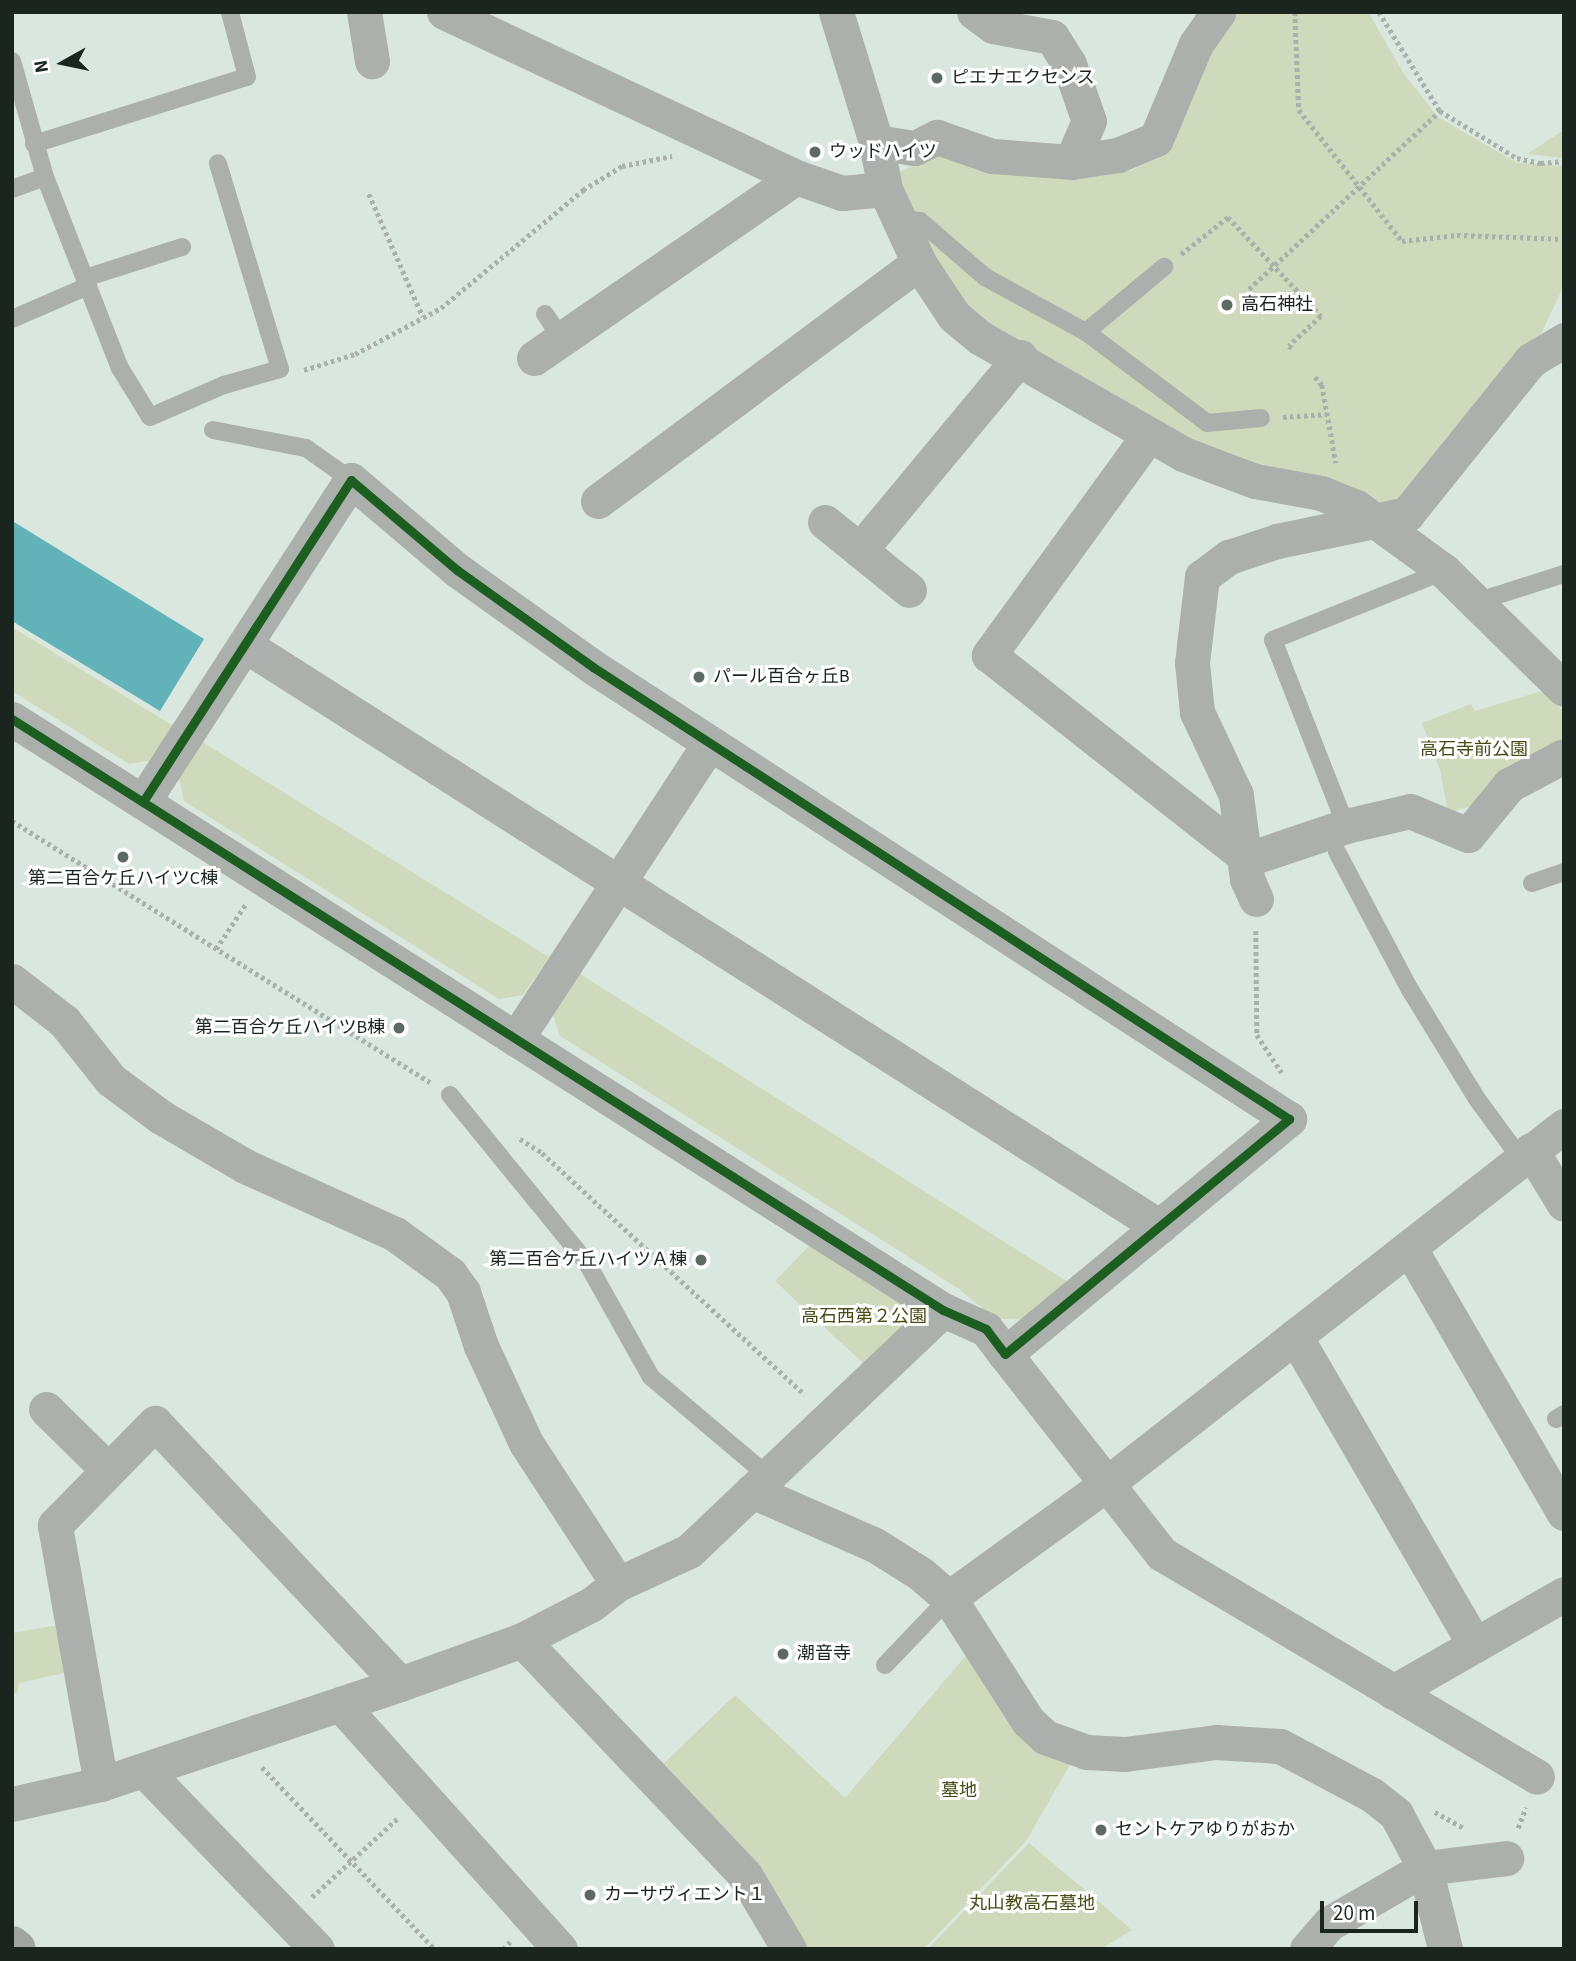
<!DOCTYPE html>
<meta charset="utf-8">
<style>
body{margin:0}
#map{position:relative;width:1576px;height:1961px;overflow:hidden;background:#dae7df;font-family:"Source Sans 3","Noto Sans JP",sans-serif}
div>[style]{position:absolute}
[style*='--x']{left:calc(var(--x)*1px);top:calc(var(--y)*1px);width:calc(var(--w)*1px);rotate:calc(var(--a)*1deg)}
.green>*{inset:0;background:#cfd9bb}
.water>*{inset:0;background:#62b3b9}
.path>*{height:4.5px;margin-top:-2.25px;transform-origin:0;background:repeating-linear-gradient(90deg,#aab0ac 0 3.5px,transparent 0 7px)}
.lane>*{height:18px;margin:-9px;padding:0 9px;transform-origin:9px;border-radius:9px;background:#acb0ac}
.street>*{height:35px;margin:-17.5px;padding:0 17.5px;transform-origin:17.5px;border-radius:17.5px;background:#acb0ac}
.secondary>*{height:38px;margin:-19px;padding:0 19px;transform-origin:19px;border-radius:19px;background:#a1a5a1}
.cycleway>*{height:9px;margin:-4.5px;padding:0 4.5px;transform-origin:4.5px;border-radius:4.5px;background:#1b5e20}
.dots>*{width:19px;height:19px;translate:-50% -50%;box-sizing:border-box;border:4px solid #fff;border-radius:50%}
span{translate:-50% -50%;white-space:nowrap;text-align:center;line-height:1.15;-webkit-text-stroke:6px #fff;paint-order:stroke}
.poi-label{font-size:18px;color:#1b251f}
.left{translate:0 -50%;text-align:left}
.right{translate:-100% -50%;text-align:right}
.park-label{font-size:18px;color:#484d16}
.frame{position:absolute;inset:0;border:14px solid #1b251f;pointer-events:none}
.north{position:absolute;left:28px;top:28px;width:70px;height:70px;-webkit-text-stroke:5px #fff;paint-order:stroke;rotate:261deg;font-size:19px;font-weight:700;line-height:28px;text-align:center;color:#1b251f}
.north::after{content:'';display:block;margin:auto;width:24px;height:32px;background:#1b251f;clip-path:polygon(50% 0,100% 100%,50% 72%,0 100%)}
.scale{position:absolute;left:1320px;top:1901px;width:98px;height:32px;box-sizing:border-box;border:4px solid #1b251f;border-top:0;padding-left:9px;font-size:21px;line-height:24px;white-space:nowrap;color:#1b251f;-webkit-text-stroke:5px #fff;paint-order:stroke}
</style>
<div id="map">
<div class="green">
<div style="clip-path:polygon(1236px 12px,1368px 12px,1404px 74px,1438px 117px,1517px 163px,1564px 166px,1564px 285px,1541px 334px,1397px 506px,1230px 467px,985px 325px,929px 259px,898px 182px,899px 172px,938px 155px,1039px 175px,1097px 176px,1130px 171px,1167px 154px,1205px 59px)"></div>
<div style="clip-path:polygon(1564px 130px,1564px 158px,1527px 154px)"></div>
<div style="clip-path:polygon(12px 627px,175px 727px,153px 760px,129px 764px,12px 691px)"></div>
<div style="clip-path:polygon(1542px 691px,1564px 712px,1564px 740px,1471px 806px,1448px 813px,1440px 770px,1422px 723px,1471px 704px,1475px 711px)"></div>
<div style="clip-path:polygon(199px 740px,549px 957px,523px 995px,499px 999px,184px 801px,178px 772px)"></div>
<div style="clip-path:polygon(580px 974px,1068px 1282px,1024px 1319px,996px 1319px,959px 1289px,560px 1036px,553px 1015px)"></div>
<div style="clip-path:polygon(813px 1242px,907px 1303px,915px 1321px,867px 1367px,775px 1281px)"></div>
<div style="clip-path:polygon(59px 1625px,68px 1672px,19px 1683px,17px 1693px,12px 1693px,12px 1633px)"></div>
<div style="clip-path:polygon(975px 1645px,1075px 1756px,1026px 1841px,924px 1949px,803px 1949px,659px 1768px,735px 1695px,845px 1798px)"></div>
<div style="clip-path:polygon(1029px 1843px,1132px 1930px,1101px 1949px,928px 1949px)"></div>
</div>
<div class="water">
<div style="clip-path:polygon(14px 522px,204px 639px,160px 711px,12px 621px)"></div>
</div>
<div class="path">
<div style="--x:1295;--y:12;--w:98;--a:87.7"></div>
<div style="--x:1299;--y:110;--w:167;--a:51.8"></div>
<div style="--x:1402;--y:241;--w:55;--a:-6.2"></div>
<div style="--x:1457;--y:235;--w:107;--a:2.1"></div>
<div style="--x:1379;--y:12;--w:116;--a:58.4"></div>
<div style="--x:1440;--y:111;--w:90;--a:31.4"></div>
<div style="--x:1517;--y:158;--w:25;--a:12"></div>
<div style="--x:1541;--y:163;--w:23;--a:-5"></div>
<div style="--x:369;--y:194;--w:134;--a:66.3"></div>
<div style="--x:1181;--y:254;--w:60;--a:-38.2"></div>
<div style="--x:1228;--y:217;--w:136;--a:46.8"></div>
<div style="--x:1321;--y:316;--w:44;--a:136.8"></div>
<div style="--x:1289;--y:346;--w:4;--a:34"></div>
<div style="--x:1249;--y:289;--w:261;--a:-43"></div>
<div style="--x:304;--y:370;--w:53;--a:-17.4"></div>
<div style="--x:355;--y:354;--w:98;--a:-28.1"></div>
<div style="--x:441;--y:308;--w:185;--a:-39.7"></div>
<div style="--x:583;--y:190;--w:46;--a:-31.6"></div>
<div style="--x:622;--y:166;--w:51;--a:-11.3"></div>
<div style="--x:1315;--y:377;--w:11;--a:49"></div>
<div style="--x:1322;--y:385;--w:79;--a:79.8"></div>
<div style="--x:1283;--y:417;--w:44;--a:-3.9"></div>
<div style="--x:12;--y:821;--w:493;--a:32"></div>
<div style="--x:1256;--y:931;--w:104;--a:89.4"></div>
<div style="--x:1257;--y:1035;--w:45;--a:56.7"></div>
<div style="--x:216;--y:949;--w:53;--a:-56.6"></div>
<div style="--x:520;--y:1139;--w:26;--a:32"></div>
<div style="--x:542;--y:1153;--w:357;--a:42.6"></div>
<div style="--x:262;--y:1767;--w:251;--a:46.5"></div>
<div style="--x:1435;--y:1812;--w:33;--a:29"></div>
<div style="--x:1518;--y:1828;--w:22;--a:-69"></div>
<div style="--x:312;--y:1897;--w:117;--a:-42.6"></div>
<div style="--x:503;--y:1949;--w:10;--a:-45"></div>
</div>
<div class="lane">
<div style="--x:12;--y:61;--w:121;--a:74.1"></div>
<div style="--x:45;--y:177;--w:205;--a:68.6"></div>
<div style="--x:120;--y:368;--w:57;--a:58.5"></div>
<div style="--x:150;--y:417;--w:81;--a:-23.4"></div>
<div style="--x:224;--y:385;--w:58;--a:-15.9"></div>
<div style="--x:280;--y:369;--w:215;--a:-106.8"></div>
<div style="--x:34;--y:144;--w:223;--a:-17.5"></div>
<div style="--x:247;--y:77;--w:67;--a:-104.7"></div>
<div style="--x:12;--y:189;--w:35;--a:-20"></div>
<div style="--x:898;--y:219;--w:22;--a:5"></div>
<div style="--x:920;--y:221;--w:86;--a:40.7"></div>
<div style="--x:985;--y:277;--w:115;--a:28.6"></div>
<div style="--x:1086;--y:332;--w:102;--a:-39.8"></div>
<div style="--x:85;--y:278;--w:102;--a:-17.7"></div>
<div style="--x:545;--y:314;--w:30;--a:56"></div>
<div style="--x:12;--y:319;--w:83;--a:-23.5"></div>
<div style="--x:1086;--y:332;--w:151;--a:36.9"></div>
<div style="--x:1207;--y:423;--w:54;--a:-5.3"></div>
<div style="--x:213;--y:430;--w:95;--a:11"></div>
<div style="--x:306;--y:448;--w:55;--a:35.4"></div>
<div style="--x:1476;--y:602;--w:92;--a:-17.7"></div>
<div style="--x:1346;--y:826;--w:200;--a:-111.4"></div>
<div style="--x:1273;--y:640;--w:184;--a:-22"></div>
<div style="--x:1337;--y:852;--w:154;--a:62.1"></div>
<div style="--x:1409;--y:988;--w:130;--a:58.5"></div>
<div style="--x:1477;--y:1099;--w:74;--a:53.7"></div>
<div style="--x:1532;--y:883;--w:34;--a:-19"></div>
<div style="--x:450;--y:1095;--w:217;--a:50.8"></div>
<div style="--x:587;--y:1263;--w:131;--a:60.7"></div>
<div style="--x:651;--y:1377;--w:153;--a:40.2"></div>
<div style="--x:1556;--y:1419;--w:9;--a:-32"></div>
<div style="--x:885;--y:1665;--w:93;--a:-46.3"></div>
</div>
<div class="street">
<div style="--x:364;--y:12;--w:50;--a:80.7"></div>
<div style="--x:444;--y:12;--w:389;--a:25.1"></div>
<div style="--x:796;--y:177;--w:49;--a:19.2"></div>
<div style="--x:842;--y:193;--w:43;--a:-5.3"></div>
<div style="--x:836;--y:12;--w:136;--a:72.9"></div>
<div style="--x:876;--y:142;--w:48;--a:79.2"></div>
<div style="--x:885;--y:189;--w:81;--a:65.3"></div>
<div style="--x:919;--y:263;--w:64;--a:56.6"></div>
<div style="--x:954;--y:316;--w:33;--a:40"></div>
<div style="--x:979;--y:337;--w:235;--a:29.8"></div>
<div style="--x:1183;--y:454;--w:77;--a:20.6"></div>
<div style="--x:1255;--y:481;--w:67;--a:10.3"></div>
<div style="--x:1321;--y:493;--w:38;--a:22"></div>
<div style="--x:1356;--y:507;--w:109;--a:36"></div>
<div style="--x:1444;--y:571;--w:168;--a:44.5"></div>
<div style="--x:974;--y:12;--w:24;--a:36"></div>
<div style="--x:993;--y:26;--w:60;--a:10.6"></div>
<div style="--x:1052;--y:37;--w:32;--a:58"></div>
<div style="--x:1069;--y:64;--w:60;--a:70.7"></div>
<div style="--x:1089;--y:121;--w:45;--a:113.7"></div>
<div style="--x:876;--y:142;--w:39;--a:9"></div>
<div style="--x:915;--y:148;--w:25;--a:-27"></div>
<div style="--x:937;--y:137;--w:58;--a:19.1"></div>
<div style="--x:992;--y:156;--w:79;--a:4.3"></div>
<div style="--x:1071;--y:162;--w:48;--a:-8.5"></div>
<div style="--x:1118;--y:155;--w:41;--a:-22.8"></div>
<div style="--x:1156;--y:139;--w:103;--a:-67.2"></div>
<div style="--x:1196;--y:44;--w:39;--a:-55"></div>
<div style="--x:534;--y:358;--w:318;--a:-34.6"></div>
<div style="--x:1148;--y:436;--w:271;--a:126"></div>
<div style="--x:989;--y:655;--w:330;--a:38.2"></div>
<div style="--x:1248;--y:859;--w:103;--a:-18.6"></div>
<div style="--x:1346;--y:826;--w:66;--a:-13.2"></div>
<div style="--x:1410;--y:811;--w:63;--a:22.5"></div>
<div style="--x:1468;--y:835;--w:65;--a:-50.6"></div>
<div style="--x:1509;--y:785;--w:62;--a:-27.8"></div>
<div style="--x:598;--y:501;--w:400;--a:-36.6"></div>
<div style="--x:825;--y:522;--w:108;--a:39"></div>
<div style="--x:860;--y:550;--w:251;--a:-50.3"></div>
<div style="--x:245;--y:645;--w:1084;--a:32.46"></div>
<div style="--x:12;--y:719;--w:155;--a:32.4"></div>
<div style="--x:143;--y:802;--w:948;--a:32.42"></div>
<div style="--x:943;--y:1310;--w:47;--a:23.8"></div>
<div style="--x:986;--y:1329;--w:31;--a:53"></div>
<div style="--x:1005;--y:1354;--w:369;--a:-39.6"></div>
<div style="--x:1289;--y:1119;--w:830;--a:-147"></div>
<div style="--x:593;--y:667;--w:167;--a:-144.5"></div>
<div style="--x:457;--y:570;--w:139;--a:-139.7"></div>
<div style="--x:351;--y:480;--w:383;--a:122.9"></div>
<div style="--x:1256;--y:899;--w:22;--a:-114"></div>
<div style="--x:1247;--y:879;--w:85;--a:-97.5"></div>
<div style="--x:1236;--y:795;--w:92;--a:-115.2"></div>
<div style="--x:1197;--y:712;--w:49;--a:-95.8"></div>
<div style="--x:1192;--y:663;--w:87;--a:-83.4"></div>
<div style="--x:1202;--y:577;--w:34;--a:-37"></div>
<div style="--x:1229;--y:557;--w:51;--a:-18.4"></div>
<div style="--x:1277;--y:541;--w:133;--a:-11.7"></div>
<div style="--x:1407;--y:514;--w:198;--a:-51.2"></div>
<div style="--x:1531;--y:360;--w:39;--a:-31"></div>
<div style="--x:12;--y:981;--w:66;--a:37.6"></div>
<div style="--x:64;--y:1021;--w:75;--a:51.5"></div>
<div style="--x:111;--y:1080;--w:62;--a:36.5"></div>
<div style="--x:161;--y:1117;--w:97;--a:30.3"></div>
<div style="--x:245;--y:1166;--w:165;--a:24.4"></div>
<div style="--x:395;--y:1234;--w:68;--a:36"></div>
<div style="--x:450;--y:1274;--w:22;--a:54"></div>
<div style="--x:463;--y:1292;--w:57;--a:71.6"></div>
<div style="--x:481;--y:1346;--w:107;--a:65.1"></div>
<div style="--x:526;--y:1443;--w:168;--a:56.9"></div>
<div style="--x:516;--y:1039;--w:353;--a:-56.8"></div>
<div style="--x:1531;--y:1150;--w:63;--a:58.6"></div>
<div style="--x:1409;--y:1247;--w:308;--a:59.8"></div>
<div style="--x:1295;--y:1336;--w:358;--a:59.8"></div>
<div style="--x:1005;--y:1354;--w:254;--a:51.9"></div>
<div style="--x:1162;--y:1554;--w:436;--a:30.7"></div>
<div style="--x:46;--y:1409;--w:87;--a:44.5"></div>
<div style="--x:752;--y:1491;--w:134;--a:23.7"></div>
<div style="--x:875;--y:1545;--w:54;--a:32.2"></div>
<div style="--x:921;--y:1574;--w:37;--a:41"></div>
<div style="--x:949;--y:1598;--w:146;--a:57.3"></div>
<div style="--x:1028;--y:1721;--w:23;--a:43"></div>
<div style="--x:1045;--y:1737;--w:45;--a:19.7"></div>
<div style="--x:1087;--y:1752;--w:38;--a:3"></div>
<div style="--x:1125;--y:1754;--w:92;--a:-7.5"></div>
<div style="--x:1216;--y:1742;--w:64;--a:3.6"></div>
<div style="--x:1280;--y:1746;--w:104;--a:28"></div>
<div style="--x:1372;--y:1795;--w:31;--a:38"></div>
<div style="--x:1396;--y:1814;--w:61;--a:61.8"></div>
<div style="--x:1425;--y:1868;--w:83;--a:76.1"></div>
<div style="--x:949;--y:1598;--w:193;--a:-35.9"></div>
<div style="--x:1105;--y:1485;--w:583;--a:-38.03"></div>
<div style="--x:522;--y:1640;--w:324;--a:46.5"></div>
<div style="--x:745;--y:1875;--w:86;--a:59.3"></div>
<div style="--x:1393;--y:1692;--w:197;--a:-29.8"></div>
<div style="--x:340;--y:1704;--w:329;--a:48.1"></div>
<div style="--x:144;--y:1770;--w:249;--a:46"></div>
<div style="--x:101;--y:1784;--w:263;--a:-100.1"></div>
<div style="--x:55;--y:1525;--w:143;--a:-45.6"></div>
<div style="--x:155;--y:1423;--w:358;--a:46.8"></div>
<div style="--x:12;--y:1804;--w:91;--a:-12.7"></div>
<div style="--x:101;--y:1784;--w:315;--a:-18.5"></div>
<div style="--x:400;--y:1684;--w:130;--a:-19.8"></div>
<div style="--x:522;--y:1640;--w:79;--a:-27.2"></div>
<div style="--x:592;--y:1604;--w:33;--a:-38"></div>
<div style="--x:618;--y:1584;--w:78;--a:-24.9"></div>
<div style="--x:689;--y:1551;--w:350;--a:-43.5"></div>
<div style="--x:1307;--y:1949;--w:35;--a:-49"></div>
<div style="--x:1330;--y:1923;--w:110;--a:-30.1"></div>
<div style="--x:1425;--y:1868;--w:82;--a:-7"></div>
</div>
<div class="secondary">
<div style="--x:12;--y:1945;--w:6;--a:39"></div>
</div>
<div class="cycleway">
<div style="--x:12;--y:719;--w:155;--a:32.4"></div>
<div style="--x:143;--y:802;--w:948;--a:32.42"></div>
<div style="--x:943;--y:1310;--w:47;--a:23.8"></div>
<div style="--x:986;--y:1329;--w:31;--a:53"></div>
<div style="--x:1005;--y:1354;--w:369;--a:-39.6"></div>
<div style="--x:1289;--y:1119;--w:830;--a:-147"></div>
<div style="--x:593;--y:667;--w:167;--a:-144.5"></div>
<div style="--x:457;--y:570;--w:139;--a:-139.7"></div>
<div style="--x:351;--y:480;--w:383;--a:122.9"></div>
</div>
<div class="dots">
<div style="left:937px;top:78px;background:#5e6962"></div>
<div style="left:815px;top:152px;background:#5e6962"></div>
<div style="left:1227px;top:305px;background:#5e6962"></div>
<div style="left:699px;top:677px;background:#5e6962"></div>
<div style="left:123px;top:857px;background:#5e6962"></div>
<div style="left:399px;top:1028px;background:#5e6962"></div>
<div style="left:701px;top:1260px;background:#5e6962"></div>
<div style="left:783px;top:1654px;background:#5e6962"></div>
<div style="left:1101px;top:1830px;background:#5e6962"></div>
<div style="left:590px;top:1895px;background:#5e6962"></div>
</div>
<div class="poi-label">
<span class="left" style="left:951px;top:78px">ピエナエクセンス</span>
<span class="left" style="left:829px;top:152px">ウッドハイツ</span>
<span class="left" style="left:1241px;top:305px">高石神社</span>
<span class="left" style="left:713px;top:677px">パール百合ヶ丘B</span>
<span style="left:123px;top:879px">第二百合ケ丘ハイツC棟</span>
<span class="right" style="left:385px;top:1028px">第二百合ケ丘ハイツB棟</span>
<span class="right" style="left:687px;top:1260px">第二百合ケ丘ハイツＡ棟</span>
<span class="left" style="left:797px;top:1654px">潮音寺</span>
<span class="left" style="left:1115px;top:1830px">セントケアゆりがおか</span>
<span class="left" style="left:604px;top:1895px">カーサヴィエント１</span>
</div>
<div class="park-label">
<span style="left:1474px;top:750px">高石寺前公園</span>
<span style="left:864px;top:1317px">高石西第２公園</span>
<span style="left:959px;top:1791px">墓地</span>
<span style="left:1032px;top:1904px">丸山教高石墓地</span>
</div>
<div class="frame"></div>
<div class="north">N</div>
<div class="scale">20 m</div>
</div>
